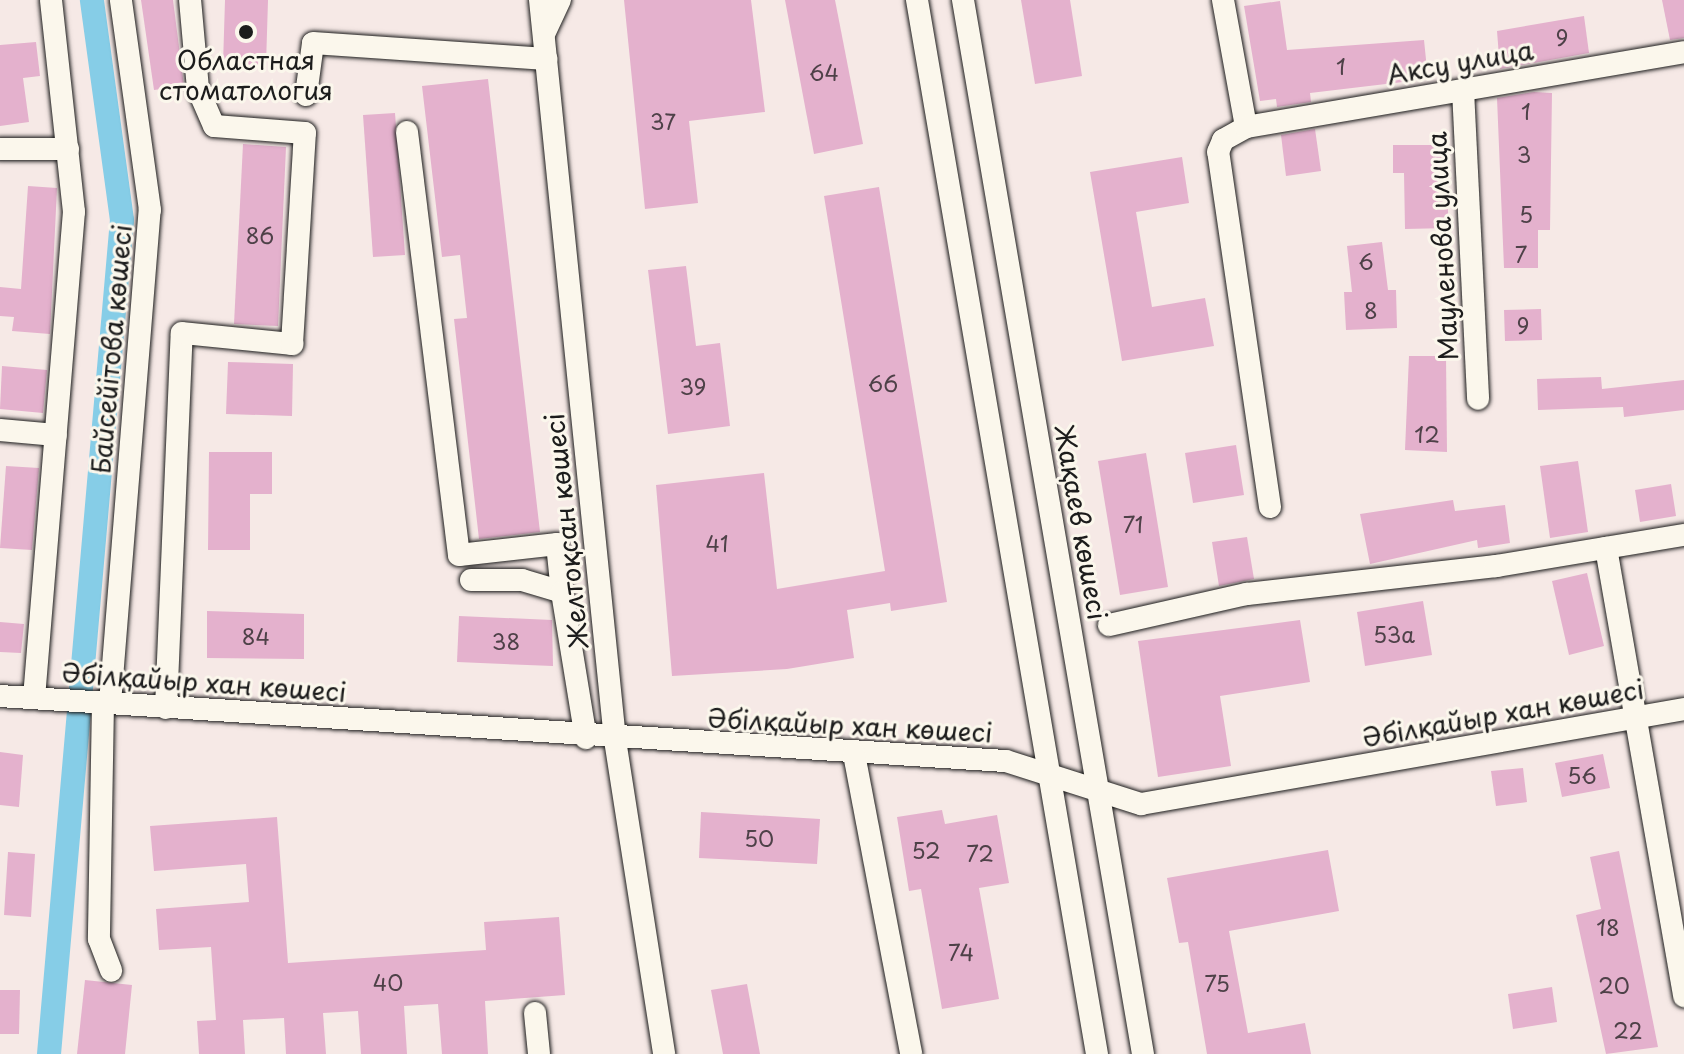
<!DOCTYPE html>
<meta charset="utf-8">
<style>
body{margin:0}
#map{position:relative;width:1684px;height:1054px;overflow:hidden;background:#f6e9e6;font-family:"Playpen Sans",sans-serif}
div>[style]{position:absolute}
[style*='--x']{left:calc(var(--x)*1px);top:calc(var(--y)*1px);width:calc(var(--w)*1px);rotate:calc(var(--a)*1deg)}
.canal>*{height:24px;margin:-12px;padding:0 12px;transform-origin:12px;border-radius:12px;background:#86cde7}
.building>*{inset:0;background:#e4b1cd}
.roads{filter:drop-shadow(0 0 2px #1c1c1c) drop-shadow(0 0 2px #1c1c1c)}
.minor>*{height:22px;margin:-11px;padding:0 11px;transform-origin:11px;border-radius:11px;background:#fbf7ec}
.dots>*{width:22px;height:22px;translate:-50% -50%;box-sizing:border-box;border:4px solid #fbf7ec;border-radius:50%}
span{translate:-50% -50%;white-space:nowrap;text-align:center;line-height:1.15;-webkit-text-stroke:6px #fbf7ec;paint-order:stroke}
.number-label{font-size:22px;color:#4e4148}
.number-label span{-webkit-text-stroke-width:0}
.poi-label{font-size:26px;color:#1c1c1c}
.street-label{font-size:26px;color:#1c1c1c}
</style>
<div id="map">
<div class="canal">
<div style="--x:49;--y:1054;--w:837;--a:-85"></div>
<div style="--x:122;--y:220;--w:222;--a:-97.8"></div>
</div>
<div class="building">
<div style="clip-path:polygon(141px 0,173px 0,184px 86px,154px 90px)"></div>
<div style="clip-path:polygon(225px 0,268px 0,266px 65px,223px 64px)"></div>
<div style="clip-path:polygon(624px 0,751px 0,765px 112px,689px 121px,698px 203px,645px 209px)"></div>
<div style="clip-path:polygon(785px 0,835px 0,863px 144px,814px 154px)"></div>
<div style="clip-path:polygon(1021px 0,1070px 0,1082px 76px,1035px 84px)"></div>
<div style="clip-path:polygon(1662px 0,1684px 0,1684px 38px,1670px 40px)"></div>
<div style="clip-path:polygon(1280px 1px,1287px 50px,1424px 40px,1428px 79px,1310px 93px,1311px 102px,1277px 107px,1276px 99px,1260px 101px,1244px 6px)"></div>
<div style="clip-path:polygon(1584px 16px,1589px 53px,1500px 69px,1497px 31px)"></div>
<div style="clip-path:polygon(36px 42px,40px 76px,23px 78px,29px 122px,0 126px,0 45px)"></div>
<div style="clip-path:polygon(488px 79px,540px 532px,479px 539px,454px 319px,467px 318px,460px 255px,442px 257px,422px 86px)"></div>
<div style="clip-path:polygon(1534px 92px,1552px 93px,1550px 230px,1538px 230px,1538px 268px,1504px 268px,1497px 98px)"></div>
<div style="clip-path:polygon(395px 113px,405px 255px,373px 257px,363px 115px)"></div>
<div style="clip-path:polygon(1315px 129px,1321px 171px,1286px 176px,1281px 135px)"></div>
<div style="clip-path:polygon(243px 144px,286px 147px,278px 326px,234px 324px)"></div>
<div style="clip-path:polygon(1393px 145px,1444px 145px,1449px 228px,1405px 229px,1404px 173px,1393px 173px)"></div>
<div style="clip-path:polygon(1182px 157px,1189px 203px,1136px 212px,1152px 307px,1205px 298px,1214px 346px,1122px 361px,1090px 172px)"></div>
<div style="clip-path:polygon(28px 186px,57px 188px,50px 334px,12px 331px,14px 317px,0 316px,0 287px,21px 289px)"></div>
<div style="clip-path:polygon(879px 187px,947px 602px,891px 611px,890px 603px,847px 610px,854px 658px,787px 669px,672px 676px,656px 485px,764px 473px,777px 589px,885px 571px,824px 196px)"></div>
<div style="clip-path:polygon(1382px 242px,1388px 290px,1396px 290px,1397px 328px,1346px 330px,1344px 292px,1352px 292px,1347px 246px)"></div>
<div style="clip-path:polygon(686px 266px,696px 346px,720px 343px,730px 426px,668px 434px,648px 270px)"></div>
<div style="clip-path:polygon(1541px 309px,1542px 340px,1505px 341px,1504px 310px)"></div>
<div style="clip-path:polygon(1409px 356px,1446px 356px,1447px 452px,1405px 450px)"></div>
<div style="clip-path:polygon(228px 362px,293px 364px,292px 416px,226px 414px)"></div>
<div style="clip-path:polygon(2px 366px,47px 370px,43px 413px,0 409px)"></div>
<div style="clip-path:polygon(1601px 377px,1602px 389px,1684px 380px,1684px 410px,1624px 417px,1623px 407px,1538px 410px,1537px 379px)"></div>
<div style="clip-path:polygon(1236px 445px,1244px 495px,1193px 503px,1185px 453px)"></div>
<div style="clip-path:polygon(209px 452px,272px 452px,272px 494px,250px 494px,250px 550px,208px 550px)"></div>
<div style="clip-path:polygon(1146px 453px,1168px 587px,1120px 595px,1098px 461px)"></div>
<div style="clip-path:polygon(1578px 461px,1588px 532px,1550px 538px,1540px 466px)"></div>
<div style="clip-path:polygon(6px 466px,39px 468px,32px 550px,0 548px)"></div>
<div style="clip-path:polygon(1671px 484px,1676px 516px,1640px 522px,1635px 490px)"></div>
<div style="clip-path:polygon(1453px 500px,1455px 511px,1505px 505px,1510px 543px,1478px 548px,1477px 540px,1370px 564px,1360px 514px)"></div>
<div style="clip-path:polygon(1247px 537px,1254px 579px,1219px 586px,1212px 542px)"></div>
<div style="clip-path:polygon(1587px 573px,1604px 646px,1569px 655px,1552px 581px)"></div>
<div style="clip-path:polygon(1423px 601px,1432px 655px,1365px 666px,1357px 612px)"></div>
<div style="clip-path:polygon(207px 611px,304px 614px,304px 659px,207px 658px)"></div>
<div style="clip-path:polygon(459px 616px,552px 620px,553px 666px,457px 662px)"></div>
<div style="clip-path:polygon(1300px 620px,1310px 682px,1220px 696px,1231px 766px,1158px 777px,1138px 641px)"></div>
<div style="clip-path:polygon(0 622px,24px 624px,21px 653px,0 652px)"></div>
<div style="clip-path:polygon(0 752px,23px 755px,19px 807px,0 805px)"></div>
<div style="clip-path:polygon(1603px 754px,1610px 788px,1562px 797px,1555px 763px)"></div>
<div style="clip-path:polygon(1523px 768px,1527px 802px,1496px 806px,1491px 771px)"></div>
<div style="clip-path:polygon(942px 810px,945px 824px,997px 815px,1009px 883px,979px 888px,999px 999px,942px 1009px,921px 889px,909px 891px,897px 817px)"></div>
<div style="clip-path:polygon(701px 812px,820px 819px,817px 864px,699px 858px)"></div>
<div style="clip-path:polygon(277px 817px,288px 963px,486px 950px,484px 922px,559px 917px,565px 995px,485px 1001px,488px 1054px,442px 1054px,438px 1004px,404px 1006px,407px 1054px,361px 1054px,358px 1011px,323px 1013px,326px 1054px,286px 1054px,284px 1018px,243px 1020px,245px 1054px,199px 1054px,197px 1021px,216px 1020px,211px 947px,159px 950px,156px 909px,249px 902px,246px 864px,154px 871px,150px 826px)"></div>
<div style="clip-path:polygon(1328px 850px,1339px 911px,1229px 931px,1248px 1033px,1305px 1023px,1311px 1054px,1207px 1054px,1188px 942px,1179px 943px,1167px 878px)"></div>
<div style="clip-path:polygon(1619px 851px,1658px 1047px,1606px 1054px,1576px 915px,1601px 909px,1590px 857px)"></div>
<div style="clip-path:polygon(8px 852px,35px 854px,31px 917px,4px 915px)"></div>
<div style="clip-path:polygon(85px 980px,132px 985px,125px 1054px,77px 1054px)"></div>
<div style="clip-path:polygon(747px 984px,760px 1054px,723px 1054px,711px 990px)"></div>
<div style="clip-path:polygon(1552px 987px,1557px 1022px,1513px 1029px,1508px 994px)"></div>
<div style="clip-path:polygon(0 990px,20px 990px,19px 1034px,0 1034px)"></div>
</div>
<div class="roads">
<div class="minor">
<div style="--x:540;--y:0;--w:744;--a:84.21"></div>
<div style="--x:615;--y:740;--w:318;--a:81.1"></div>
<div style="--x:917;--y:0;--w:1069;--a:80.31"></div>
<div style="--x:963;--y:0;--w:1069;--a:80.31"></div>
<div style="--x:1223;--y:0;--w:129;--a:79.7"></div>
<div style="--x:544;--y:34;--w:38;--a:-65"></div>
<div style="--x:1463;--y:90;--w:309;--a:87.2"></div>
<div style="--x:306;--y:95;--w:52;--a:-82.3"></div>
<div style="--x:313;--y:43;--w:234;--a:3.9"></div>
<div style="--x:407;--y:132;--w:426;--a:83"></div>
<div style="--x:459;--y:555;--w:99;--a:-6.4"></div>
<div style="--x:557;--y:544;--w:48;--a:84.1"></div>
<div style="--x:0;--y:149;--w:68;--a:0"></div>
<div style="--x:0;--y:430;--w:56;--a:5.1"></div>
<div style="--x:1270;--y:507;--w:359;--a:-98.3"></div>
<div style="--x:1218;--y:152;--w:13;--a:-67"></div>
<div style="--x:1223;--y:140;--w:26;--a:-29"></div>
<div style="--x:1246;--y:127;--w:444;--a:-9.7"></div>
<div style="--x:1606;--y:548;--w:455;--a:80.1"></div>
<div style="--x:471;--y:580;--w:51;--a:0"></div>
<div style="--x:522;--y:580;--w:42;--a:16.7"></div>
<div style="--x:562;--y:592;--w:148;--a:80.7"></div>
<div style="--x:1109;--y:625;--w:141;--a:-12.7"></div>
<div style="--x:1247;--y:594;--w:251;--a:-6.4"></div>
<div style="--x:1496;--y:566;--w:191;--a:-9.4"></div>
<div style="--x:0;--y:696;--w:1008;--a:3.7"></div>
<div style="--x:1006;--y:761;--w:142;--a:17.7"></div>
<div style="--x:1141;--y:804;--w:551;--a:-9.92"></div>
<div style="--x:34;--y:698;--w:488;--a:-85.3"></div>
<div style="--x:74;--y:212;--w:213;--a:-96.2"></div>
<div style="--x:103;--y:703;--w:236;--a:91"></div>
<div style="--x:99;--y:939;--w:34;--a:69"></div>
<div style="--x:110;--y:703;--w:495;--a:-85.4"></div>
<div style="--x:150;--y:210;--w:212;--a:-97.9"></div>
<div style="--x:166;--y:708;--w:375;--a:-87.6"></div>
<div style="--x:182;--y:333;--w:111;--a:5.7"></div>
<div style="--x:292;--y:344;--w:211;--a:-86.5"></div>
<div style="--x:305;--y:133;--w:91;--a:-175.6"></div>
<div style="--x:214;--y:126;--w:40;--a:-113.4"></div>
<div style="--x:198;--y:89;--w:89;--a:-95.1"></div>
<div style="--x:854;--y:754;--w:305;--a:79.2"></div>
<div style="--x:535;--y:1013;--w:41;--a:84.4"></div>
</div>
</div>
<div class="dots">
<div style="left:246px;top:32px;background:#1c1c1c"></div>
</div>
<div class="number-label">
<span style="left:1562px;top:37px">9</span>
<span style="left:1341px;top:66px">1</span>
<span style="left:824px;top:72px">64</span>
<span style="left:1526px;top:111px">1</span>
<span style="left:663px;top:121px">37</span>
<span style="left:1524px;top:154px">3</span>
<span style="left:1526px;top:214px">5</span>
<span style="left:260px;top:235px">86</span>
<span style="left:1521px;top:254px">7</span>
<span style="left:1366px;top:261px">6</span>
<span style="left:1371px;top:310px">8</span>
<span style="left:1523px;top:325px">9</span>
<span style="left:883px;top:383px">66</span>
<span style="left:693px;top:386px">39</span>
<span style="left:1427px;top:434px">12</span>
<span style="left:1133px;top:524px">71</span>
<span style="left:717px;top:543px">41</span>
<span style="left:1394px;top:634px">53а</span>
<span style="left:256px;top:636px">84</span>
<span style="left:506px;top:641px">38</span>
<span style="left:1582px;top:775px">56</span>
<span style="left:759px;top:838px">50</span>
<span style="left:926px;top:850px">52</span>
<span style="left:980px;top:853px">72</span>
<span style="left:1608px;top:927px">18</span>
<span style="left:961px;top:952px">74</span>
<span style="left:388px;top:982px">40</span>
<span style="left:1217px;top:983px">75</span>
<span style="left:1614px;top:985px">20</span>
<span style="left:1628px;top:1030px">22</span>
</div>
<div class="poi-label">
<span style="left:246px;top:75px">Областная<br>стоматология</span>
</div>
<div class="street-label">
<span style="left:1460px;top:62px;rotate:-10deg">Аксу улица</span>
<span style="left:1442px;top:246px;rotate:-93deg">Мауленова улица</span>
<span style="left:111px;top:349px;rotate:-85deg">Байсейітова көшесі</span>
<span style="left:1081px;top:522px;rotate:80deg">Жақаев көшесі</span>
<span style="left:566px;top:531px;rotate:-96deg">Желтоқсан көшесі</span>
<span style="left:204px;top:682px;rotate:4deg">Әбілқайыр хан көшесі</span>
<span style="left:1503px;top:713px;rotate:-10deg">Әбілқайыр хан көшесі</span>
<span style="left:850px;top:725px;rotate:3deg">Әбілқайыр хан көшесі</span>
</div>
</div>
